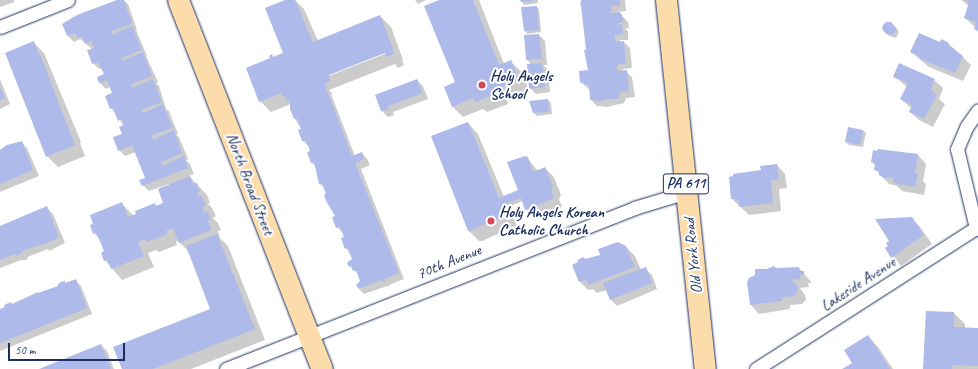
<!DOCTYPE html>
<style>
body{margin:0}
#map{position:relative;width:978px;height:369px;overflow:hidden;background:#fff;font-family:Caveat,sans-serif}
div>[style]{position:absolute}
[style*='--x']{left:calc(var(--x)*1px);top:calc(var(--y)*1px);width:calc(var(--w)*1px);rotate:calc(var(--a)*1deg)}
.shadow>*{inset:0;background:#0003}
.building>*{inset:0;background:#adbaea}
.roads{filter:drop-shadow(0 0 1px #1b2f5e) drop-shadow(0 0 1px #1b2f5e)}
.minor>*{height:13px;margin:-6.5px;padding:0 6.5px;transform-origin:6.5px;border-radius:6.5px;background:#fff}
.primary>*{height:21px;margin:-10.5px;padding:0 10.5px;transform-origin:10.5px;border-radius:10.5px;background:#fddcac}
.dots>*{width:11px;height:11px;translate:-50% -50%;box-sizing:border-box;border:2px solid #fff;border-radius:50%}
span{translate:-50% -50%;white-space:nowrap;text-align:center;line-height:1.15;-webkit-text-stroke:4px #fff;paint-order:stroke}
.shield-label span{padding:1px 3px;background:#fff;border:1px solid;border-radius:3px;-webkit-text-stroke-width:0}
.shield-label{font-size:15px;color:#1b2f5e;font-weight:700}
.poi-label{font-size:16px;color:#1b2f5e;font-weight:700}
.left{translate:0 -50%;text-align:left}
.street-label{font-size:16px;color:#1b2f5e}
.scale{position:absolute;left:8px;top:343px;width:117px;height:18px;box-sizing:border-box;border:2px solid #1b2f5e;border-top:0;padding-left:5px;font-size:12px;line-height:14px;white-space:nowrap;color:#1b2f5e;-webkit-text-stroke:3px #fff;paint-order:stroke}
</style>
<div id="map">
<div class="shadow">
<div style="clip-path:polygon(0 0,14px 0,14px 2px,0 7px)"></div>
<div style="clip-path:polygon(119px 0,124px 0,128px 4px,137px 30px,136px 30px,147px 56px,146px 56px,158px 82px,156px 83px,159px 86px,166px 109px,169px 111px,178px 134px,176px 135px,179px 137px,188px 159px,186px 160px,190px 164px,194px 174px,189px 176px,207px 195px,210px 203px,208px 204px,212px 208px,216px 216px,213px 218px,218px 223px,221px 230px,218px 231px,220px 238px,228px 246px,265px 340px,191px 369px,123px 369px,212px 310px,189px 252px,178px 241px,176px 242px,177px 245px,159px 252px,156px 250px,148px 253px,154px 267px,122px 280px,105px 260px,105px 252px,100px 239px,94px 233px,122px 204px,134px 216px,155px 204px,157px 206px,164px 203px,169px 185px,169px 184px,149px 191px,143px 185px,146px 178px,136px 152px,125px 156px,119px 150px,124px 126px,111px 108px,113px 94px,110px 87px,106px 89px,100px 83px,98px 77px,106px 74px,102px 68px,99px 69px,93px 63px,92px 49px,80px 39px,74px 42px,68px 36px,63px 24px)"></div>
<div style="clip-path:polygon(evenodd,288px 0,295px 0,304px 9px,318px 41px,380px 16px,391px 27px,403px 60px,402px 60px,404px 65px,398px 68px,395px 64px,329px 90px,333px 94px,331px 94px,355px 156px,362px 153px,367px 159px,370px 165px,361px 169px,404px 279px,389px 285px,389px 287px,387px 286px,364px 294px,358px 288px,362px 281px,360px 276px,350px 266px,353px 259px,346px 248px,343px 233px,337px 227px,336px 216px,326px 189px,320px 184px,316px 167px,312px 163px,309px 147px,303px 141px,302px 130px,295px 119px,291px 104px,271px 112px,260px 101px,272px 56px,274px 58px,284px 54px,288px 0,389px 50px,390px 52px,318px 80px,317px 78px,389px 50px)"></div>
<div style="clip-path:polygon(415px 0,426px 0,418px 4px)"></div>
<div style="clip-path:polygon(442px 0,479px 0,504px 64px,511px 62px,522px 72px,529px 91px,507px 100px,508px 104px,487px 112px,483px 109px,463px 117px,452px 106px,457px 83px)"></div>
<div style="clip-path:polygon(521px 0,538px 0,538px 3px,524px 5px)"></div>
<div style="clip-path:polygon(581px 0,625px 0,626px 11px,618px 12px,628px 22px,629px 28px,625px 29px,628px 31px,628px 40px,620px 40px,620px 43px,624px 42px,630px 48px,632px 68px,623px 69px,623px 72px,626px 72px,632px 77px,635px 97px,626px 98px,624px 103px,607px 107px,597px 106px,591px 100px,591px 91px,581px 82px,589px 71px)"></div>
<div style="clip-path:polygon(961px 0,978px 0,978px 32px,975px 27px,965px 18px,969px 6px)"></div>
<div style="clip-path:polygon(536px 7px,539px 9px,541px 32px,527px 34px,525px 31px)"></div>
<div style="clip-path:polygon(891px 23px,899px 32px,896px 38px,889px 36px,886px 33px)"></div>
<div style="clip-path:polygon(539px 35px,545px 41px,547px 65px,543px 65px,548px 70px,550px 92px,536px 94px,530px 88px,532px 65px,527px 60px)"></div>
<div style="clip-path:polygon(33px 42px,44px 53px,81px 142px,80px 143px,85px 156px,58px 167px,47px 156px)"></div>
<div style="clip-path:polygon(941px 43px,948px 43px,971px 65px,963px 81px,929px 67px,911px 52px)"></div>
<div style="clip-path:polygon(894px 76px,934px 80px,943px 88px,939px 99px,945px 104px,933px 127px,919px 120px,910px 112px,912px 109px,901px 99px,907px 87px)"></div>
<div style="clip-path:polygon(0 79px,10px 104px,0 109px)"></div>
<div style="clip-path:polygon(417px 80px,423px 86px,428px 99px,393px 112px,394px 115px,388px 117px,382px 111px,376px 95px)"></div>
<div style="clip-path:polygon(548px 100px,551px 103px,552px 114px,537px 116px,534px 113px)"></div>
<div style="clip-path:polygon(468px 123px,478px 134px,504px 197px,519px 191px,527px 158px,538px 171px,545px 168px,554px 177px,561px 195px,559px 199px,562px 207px,548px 213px,543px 217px,540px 216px,535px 218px,526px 209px,523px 201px,508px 207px,518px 228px,514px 227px,484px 240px,483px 241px,479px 241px,468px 230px)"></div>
<div style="clip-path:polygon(863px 130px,866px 133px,863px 147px,849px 145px,846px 142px)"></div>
<div style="clip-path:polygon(21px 142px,27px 148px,39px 176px,0 192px,0 151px)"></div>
<div style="clip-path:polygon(878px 152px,918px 155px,926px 164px,923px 181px,926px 184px,924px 195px,902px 191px,897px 186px,889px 184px,875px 169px,876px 166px,872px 162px)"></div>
<div style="clip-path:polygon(777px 165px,785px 174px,787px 188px,779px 189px,781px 211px,749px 215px,732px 199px,762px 171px)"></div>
<div style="clip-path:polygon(47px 208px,53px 214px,65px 243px,49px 251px,48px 249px,27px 257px,28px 259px,25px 260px,21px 260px,0 268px,0 227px)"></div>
<div style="clip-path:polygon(911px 218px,920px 227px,932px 244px,901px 266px,886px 248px)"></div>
<div style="clip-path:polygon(626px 247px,635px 256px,641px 270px,646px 269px,652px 275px,657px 289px,617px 306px,611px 300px,607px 290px,597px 293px,593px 289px,588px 290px,580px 282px,586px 260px)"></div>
<div style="clip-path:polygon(799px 268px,812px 283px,808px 283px,809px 287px,800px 288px,805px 295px,806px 300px,802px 304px,790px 305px,790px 309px,759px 314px,751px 305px,748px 283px,776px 269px)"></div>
<div style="clip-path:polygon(75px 280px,81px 286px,92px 314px,0 351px,0 310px,60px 286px,64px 282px,66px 284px)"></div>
<div style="clip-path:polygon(954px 313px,965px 324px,965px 329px,978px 329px,978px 369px,924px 369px)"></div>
<div style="clip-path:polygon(868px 336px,878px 347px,893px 369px,844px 369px,853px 363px)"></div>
<div style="clip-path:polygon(101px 345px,107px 351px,114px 369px,42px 369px)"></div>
</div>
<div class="building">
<div style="clip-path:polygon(117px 0,124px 0,132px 24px,111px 31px,112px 35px,132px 26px,142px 50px,121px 58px,122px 61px,143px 52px,152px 76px,131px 84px,132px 88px,153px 79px,162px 102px,141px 110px,143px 113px,163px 104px,173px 128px,152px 135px,153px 140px,174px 130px,182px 153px,161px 162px,163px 166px,184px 156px,188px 168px,142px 186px,139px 180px,145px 178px,132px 145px,118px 151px,113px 137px,122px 134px,119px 127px,124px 125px,122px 119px,118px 121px,113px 108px,110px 109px,105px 96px,112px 93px,107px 80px,99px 83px,97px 77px,104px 74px,98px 62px,92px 64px,87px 50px,94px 48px,91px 41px,85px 44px,82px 37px,78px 38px,75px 33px,67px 36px,62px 24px,77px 15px)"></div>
<div style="clip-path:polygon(285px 0,295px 0,313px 42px,380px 15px,393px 49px,392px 49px,394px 54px,387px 57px,385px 53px,329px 75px,330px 81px,324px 84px,328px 88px,326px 88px,352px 156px,362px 152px,364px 159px,355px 163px,399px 273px,384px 279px,385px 281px,382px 282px,381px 280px,361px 288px,358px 288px,356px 285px,360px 281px,356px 270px,353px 271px,351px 266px,349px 267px,347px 263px,352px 259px,348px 248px,345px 249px,343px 244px,341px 238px,344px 237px,340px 227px,336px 228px,332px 217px,335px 216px,326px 201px,324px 195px,326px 194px,322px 183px,319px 184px,314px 162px,311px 163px,307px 152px,310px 151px,306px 140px,302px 141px,298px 130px,301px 129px,297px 118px,294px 119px,290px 109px,290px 100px,288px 101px,284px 96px,282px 96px,281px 93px,259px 102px,246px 68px,270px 58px,269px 56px,272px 54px,273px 57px,283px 53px,265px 8px)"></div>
<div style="clip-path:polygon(439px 0,473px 0,499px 65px,511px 60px,519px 80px,497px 89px,498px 93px,475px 102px,473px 98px,452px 107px,444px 87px,455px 82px,424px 6px)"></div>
<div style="clip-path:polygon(520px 0,534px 0,534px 1px,521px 2px)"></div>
<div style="clip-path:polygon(581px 0,620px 0,620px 6px,611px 6px,612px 10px,610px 12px,612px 13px,620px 12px,622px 15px,623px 22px,613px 25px,622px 24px,623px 34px,614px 35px,615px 39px,615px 42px,624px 41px,626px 63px,618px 64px,618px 67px,615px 69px,618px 69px,618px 71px,627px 70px,628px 81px,614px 83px,628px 81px,629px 91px,620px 92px,619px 98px,600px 101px,590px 100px,589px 85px,584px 85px,583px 82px,580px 83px,579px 71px,588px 70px,584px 50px,586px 50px,581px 5px,580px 5px)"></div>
<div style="clip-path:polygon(965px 0,978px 0,978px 31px,974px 29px,976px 22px,964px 18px,969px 2px)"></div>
<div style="clip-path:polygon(537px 6px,539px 30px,524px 31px,521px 7px)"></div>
<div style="clip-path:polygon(886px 22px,891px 22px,897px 29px,893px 35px,886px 34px,882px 29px,883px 25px)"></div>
<div style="clip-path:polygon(919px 33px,940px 42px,941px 39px,949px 43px,948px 45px,963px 56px,955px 73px,920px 59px,920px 57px,910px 52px)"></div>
<div style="clip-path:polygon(539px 34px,542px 59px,526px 60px,524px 35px)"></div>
<div style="clip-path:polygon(34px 41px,39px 55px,40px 54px,75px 145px,46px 157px,5px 53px)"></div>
<div style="clip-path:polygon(542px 63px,545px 87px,529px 89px,527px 64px)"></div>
<div style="clip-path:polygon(899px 63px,935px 79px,931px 90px,937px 95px,924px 119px,909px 112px,912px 105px,900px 99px,908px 83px,893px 77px)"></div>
<div style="clip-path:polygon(417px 79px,422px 93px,388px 106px,389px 109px,381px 111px,375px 95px)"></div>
<div style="clip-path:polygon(0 87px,5px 98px,0 100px)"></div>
<div style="clip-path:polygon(548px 99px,549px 112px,533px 113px,529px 101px)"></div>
<div style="clip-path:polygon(468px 122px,499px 198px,518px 190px,507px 162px,525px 156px,528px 157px,533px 172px,545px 167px,553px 186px,551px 190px,554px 198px,539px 204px,534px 209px,531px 208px,525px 210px,521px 198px,502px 205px,508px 215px,507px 217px,502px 217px,473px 229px,472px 231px,468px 231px,431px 136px)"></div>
<div style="clip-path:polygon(848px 127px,863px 130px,860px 145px,845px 142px)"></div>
<div style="clip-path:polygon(22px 141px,33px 170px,0 184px,0 150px,7px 145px)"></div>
<div style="clip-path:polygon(878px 149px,918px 154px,915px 174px,918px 174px,915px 187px,893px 183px,894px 177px,884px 178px,879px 175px,879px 171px,874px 170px,875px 163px,871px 162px,873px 150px,877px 151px)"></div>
<div style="clip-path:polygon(777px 164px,779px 179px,771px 180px,773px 203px,739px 207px,739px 201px,736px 201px,736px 199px,731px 199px,729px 177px,733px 176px,733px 174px,761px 170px,760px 166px)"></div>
<div style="clip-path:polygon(190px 176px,193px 184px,197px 183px,200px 192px,197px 193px,198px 197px,202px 196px,206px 206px,202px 207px,204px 212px,207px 211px,211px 219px,208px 221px,211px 230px,179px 243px,173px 228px,166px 231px,167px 234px,147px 242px,146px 239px,138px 242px,144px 256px,111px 269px,107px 260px,104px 261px,101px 253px,104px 251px,96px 232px,93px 234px,90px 225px,93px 224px,90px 215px,122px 202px,128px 217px,136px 214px,135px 211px,155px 203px,156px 206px,163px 203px,158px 189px)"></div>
<div style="clip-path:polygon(47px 206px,59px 237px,43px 245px,42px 244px,22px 251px,23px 253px,19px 254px,16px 256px,15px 254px,0 260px,0 226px)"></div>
<div style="clip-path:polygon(912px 217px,924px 235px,891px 258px,885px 248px,888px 246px,886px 243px,889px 241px,875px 219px)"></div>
<div style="clip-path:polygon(217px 234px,255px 329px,153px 369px,122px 369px,113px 347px,210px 309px,186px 246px)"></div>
<div style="clip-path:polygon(618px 242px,626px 246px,635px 267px,588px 285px,586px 280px,579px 282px,572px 265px,578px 262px,577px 260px,584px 257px,585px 259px,600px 255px,598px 249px)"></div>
<div style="clip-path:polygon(774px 266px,776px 268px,799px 267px,800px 271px,804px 271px,804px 274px,800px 275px,800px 279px,792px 280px,792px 282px,797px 285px,798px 291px,794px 296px,782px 297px,782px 301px,750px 305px,747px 282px,749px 278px,755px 275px,755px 269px,767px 269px)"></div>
<div style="clip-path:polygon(646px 267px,652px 283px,610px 300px,603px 283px)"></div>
<div style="clip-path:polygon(76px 279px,87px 308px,0 343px,0 309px,5px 307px,4px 305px,11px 302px,12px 304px,38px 292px,38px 293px,58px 286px,58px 284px,61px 282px,65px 281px,65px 283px)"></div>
<div style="clip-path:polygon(926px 311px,954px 312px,954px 327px,978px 328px,978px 366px,952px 365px,952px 369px,923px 369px)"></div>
<div style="clip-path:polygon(868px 335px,890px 369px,842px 369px,852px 363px,844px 350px)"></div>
<div style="clip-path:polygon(101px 344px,111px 369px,39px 369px)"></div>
</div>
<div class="roads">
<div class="minor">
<div style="--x:0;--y:27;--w:73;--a:-21.7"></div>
<div style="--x:976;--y:228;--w:81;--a:-103.5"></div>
<div style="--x:957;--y:149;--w:25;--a:-67"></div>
<div style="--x:967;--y:126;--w:19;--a:-55"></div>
<div style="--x:226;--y:369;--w:439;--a:-21.5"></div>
<div style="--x:634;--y:208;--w:55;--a:-16.8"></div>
<div style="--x:756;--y:369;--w:261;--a:-32.7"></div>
<div style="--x:976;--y:228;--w:2;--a:27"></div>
</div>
<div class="primary">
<div style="--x:178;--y:0;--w:396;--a:68.7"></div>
<div style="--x:666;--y:0;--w:371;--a:84"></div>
</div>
</div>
<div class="dots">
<div style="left:482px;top:85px;background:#d1495b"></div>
<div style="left:491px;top:221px;background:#d1495b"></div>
</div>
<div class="shield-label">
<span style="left:686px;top:184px">PA 611</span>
</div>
<div class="poi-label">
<span class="left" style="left:490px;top:85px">Holy Angels<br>School</span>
<span class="left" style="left:499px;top:221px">Holy Angels Korean<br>Catholic Church</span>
</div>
<div class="street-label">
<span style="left:250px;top:184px;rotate:69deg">North Broad Street</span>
<span style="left:693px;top:256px;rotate:-96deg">Old York Road</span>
<span style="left:449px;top:262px;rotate:-22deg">70th Avenue</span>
<span style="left:858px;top:284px;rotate:-33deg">Lakeside Avenue</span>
</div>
<div class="scale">50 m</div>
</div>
